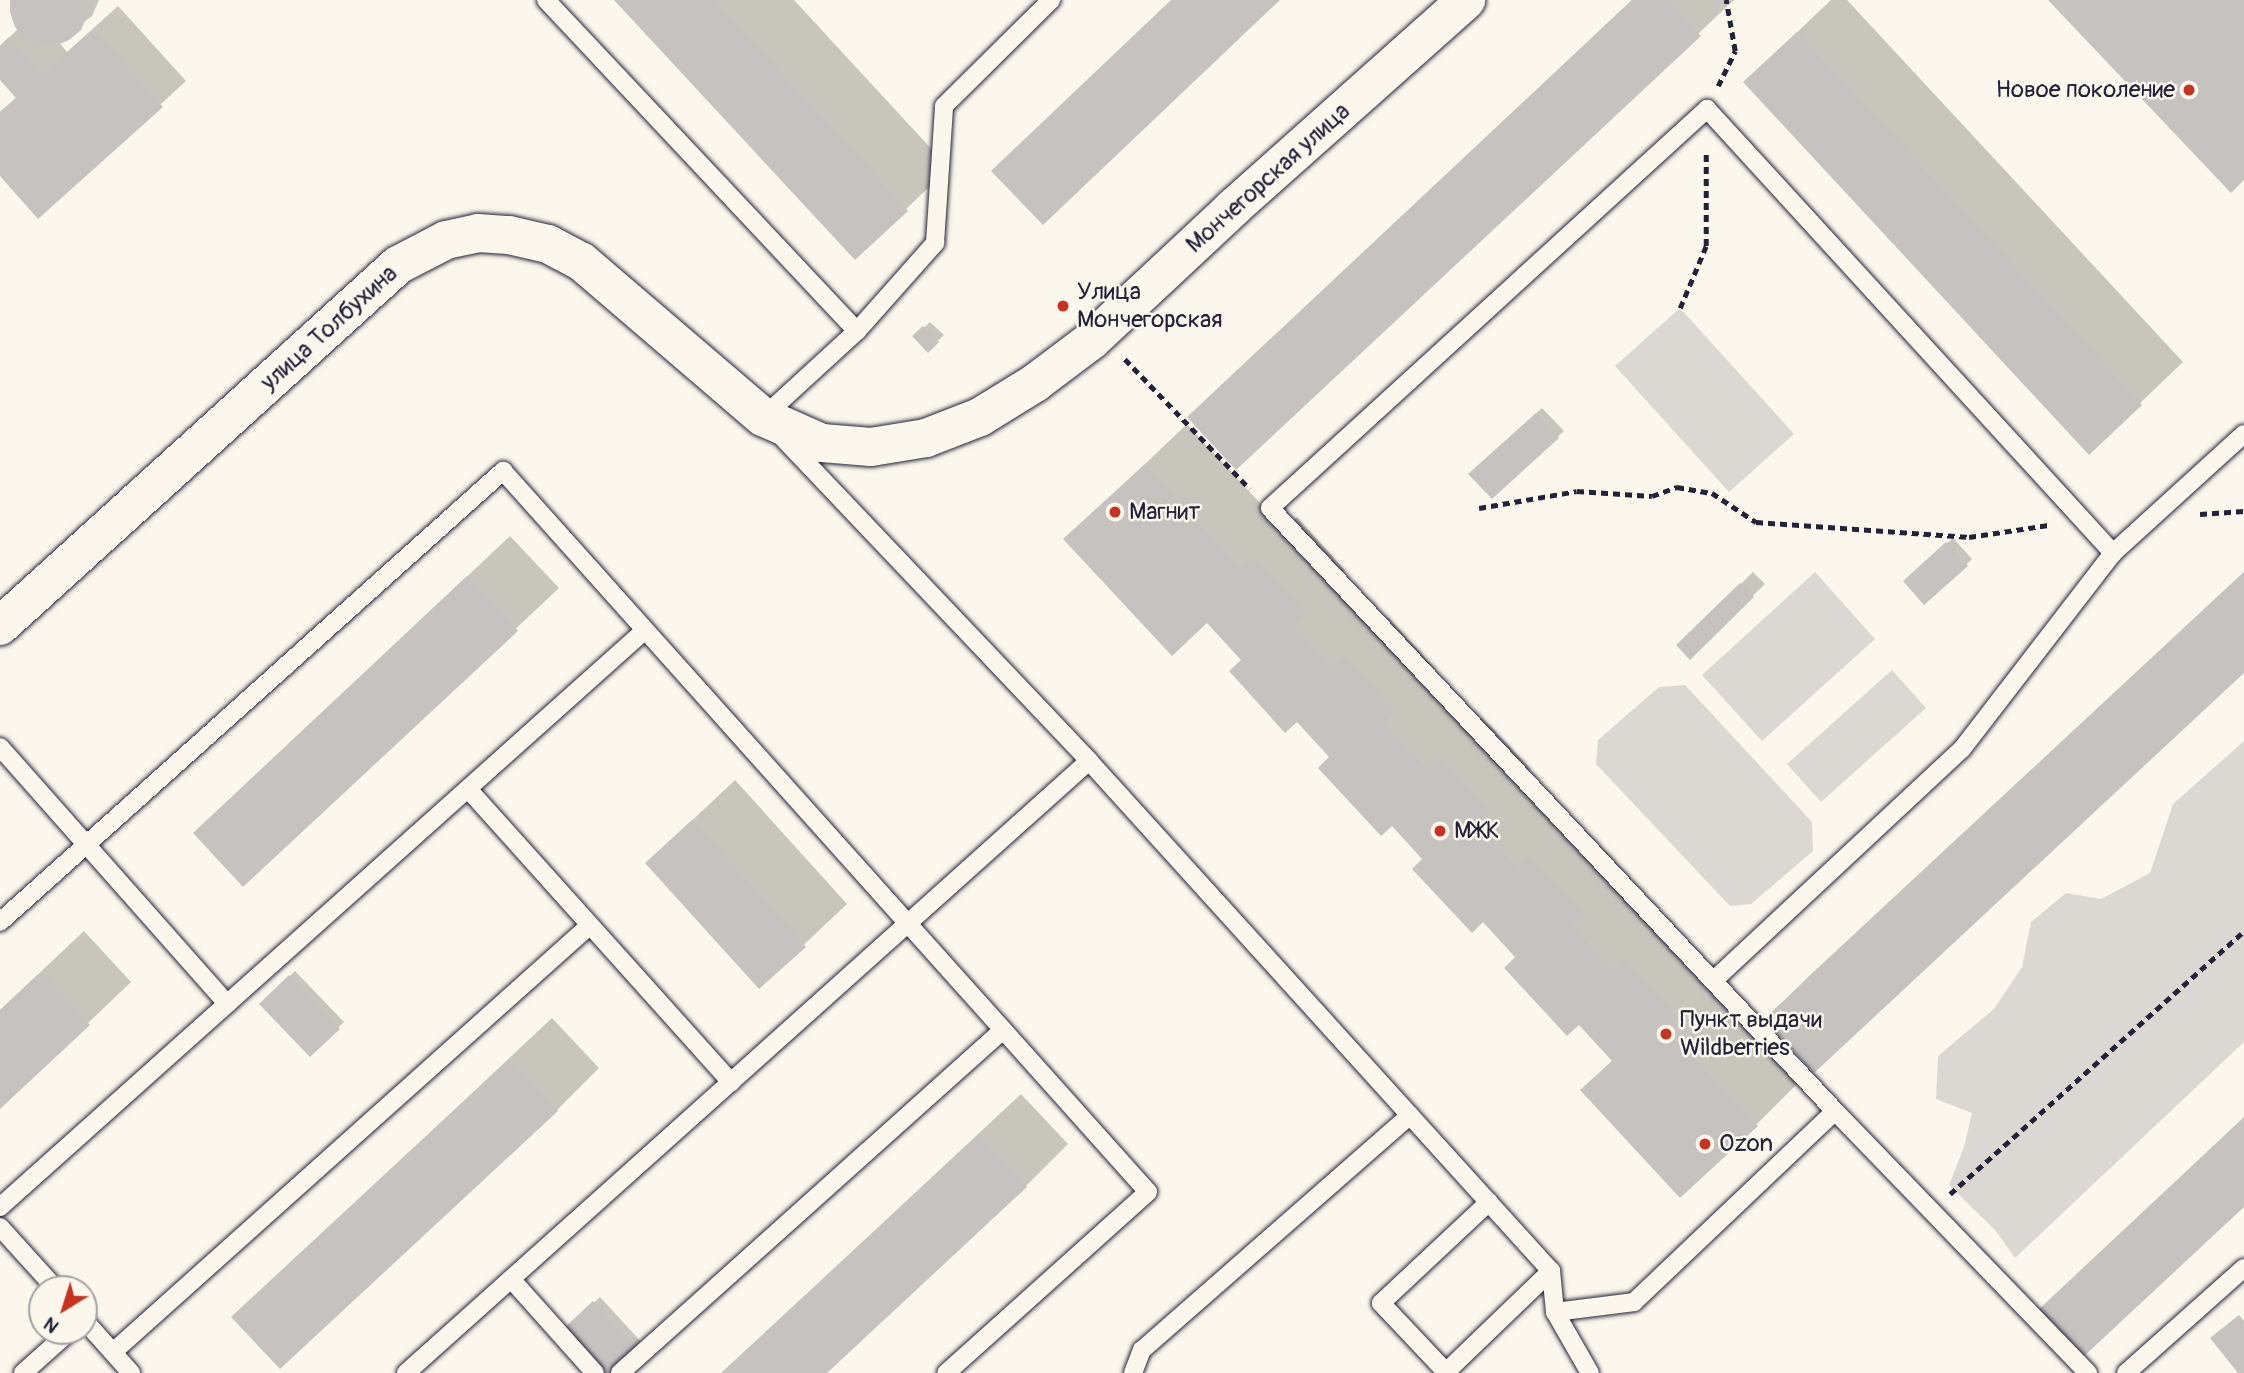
<!DOCTYPE html>
<meta charset="utf-8">
<style>
body{margin:0}
#map{position:relative;width:2244px;height:1373px;overflow:hidden;background:#fbf7ec;font-family:Pangolin,sans-serif}
div>[style]{position:absolute}
[style*='--x']{left:calc(var(--x)*1px);top:calc(var(--y)*1px);width:calc(var(--w)*1px);rotate:calc(var(--a)*1deg)}
.green>*{inset:0;background:#dbd8d3}
.shadow>*{inset:0;background:#0003}
.building>*{inset:0;background:#c6c2c0}
.path>*{height:4.5px;margin-top:-2.25px;transform-origin:0;background:repeating-linear-gradient(90deg,#22223b 0 7px,transparent 0 12px)}
.roads{filter:drop-shadow(0 0 2px #22223b) drop-shadow(0 0 2px #22223b)}
.lane>*{height:18px;margin:-9px;padding:0 9px;transform-origin:9px;border-radius:9px;background:#fbf7ec}
.secondary>*{height:38px;margin:-19px;padding:0 19px;transform-origin:19px;border-radius:19px;background:#fbf7ec}
.dots>*{width:19px;height:19px;translate:-50% -50%;box-sizing:border-box;border:4px solid #fbf7ec;border-radius:50%}
span{translate:-50% -50%;white-space:nowrap;text-align:center;line-height:1.15;-webkit-text-stroke:5px #fbf7ec;paint-order:stroke}
.poi-label{font-size:24px;color:#22223b}
.right{translate:-100% -50%;text-align:right}
.left{translate:0 -50%;text-align:left}
.street-label{font-size:24px;color:#22223b}
.north{position:absolute;left:28px;top:1275px;width:70px;height:70px;box-sizing:border-box;background:#fbf7ec;border:2px solid #a4a2a5;border-radius:50%;rotate:218deg;font-size:19px;font-weight:700;line-height:28px;text-align:center;color:#22223b}
.north::after{content:'';display:block;margin:auto;width:24px;height:32px;background:#c8321e;clip-path:polygon(50% 0,100% 100%,50% 72%,0 100%)}
</style>
<div id="map">
<div class="green">
<div style="clip-path:polygon(1680px 308px,1794px 434px,1729px 492px,1615px 366px)"></div>
<div style="clip-path:polygon(1815px 572px,1875px 639px,1762px 741px,1702px 675px)"></div>
<div style="clip-path:polygon(1892px 670px,1926px 708px,1821px 802px,1787px 764px)"></div>
<div style="clip-path:polygon(1685px 685px,1812px 822px,1813px 851px,1751px 904px,1730px 906px,1596px 764px,1598px 740px,1659px 687px)"></div>
<div style="clip-path:polygon(2244px 741px,2244px 1042px,2015px 1258px,1996px 1231px,1949px 1185px,1964px 1147px,1972px 1113px,1936px 1099px,1938px 1056px,1994px 1009px,2022px 967px,2031px 922px,2066px 893px,2101px 899px,2150px 873px,2173px 804px)"></div>
</div>
<div class="shadow">
<div style="clip-path:polygon(12px 0,99px 0,92px 16px,59px 42px,67px 52px,118px 6px,186px 81px,39px 216px,0 173px,0 112px,17px 97px,0 78px,0 46px,19px 28px)"></div>
<div style="clip-path:polygon(616px 0,794px 0,949px 168px,855px 258px)"></div>
<div style="clip-path:polygon(1632px 0,1734px 0,1237px 468px,1189px 417px)"></div>
<div style="clip-path:polygon(1831px 0,1847px 0,2183px 362px,2089px 452px,1745px 82px)"></div>
<div style="clip-path:polygon(930px 322px,944px 335px,928px 350px,915px 336px)"></div>
<div style="clip-path:polygon(1542px 408px,1564px 431px,1492px 497px,1476px 468px)"></div>
<div style="clip-path:polygon(1187px 424px,1284px 529px,1297px 517px,1345px 570px,1333px 582px,1376px 628px,1388px 617px,1435px 669px,1424px 680px,1470px 729px,1482px 717px,1531px 769px,1518px 781px,1561px 828px,1572px 817px,1624px 871px,1612px 883px,1656px 930px,1667px 919px,1718px 974px,1798px 1083px,1756px 1125px,1583px 1090px,1613px 1060px,1424px 859px,1207px 621px,1066px 539px)"></div>
<div style="clip-path:polygon(510px 536px,559px 588px,243px 885px,195px 833px)"></div>
<div style="clip-path:polygon(1953px 538px,1972px 559px,1966px 565px,1911px 575px)"></div>
<div style="clip-path:polygon(1753px 572px,1765px 584px,1690px 657px,1679px 645px)"></div>
<div style="clip-path:polygon(2244px 572px,2244px 670px,1766px 1019px,1808px 977px)"></div>
<div style="clip-path:polygon(735px 780px,847px 904px,759px 987px,647px 863px)"></div>
<div style="clip-path:polygon(84px 931px,131px 982px,0 1107px,0 1010px)"></div>
<div style="clip-path:polygon(295px 971px,344px 1022px,310px 1054px,261px 1004px)"></div>
<div style="clip-path:polygon(552px 1018px,599px 1068px,557px 1110px,234px 1317px)"></div>
<div style="clip-path:polygon(1021px 1094px,1068px 1144px,1026px 1186px,824px 1373px,722px 1373px)"></div>
<div style="clip-path:polygon(2244px 1117px,2244px 1204px,2040px 1310px,2082px 1269px)"></div>
<div style="clip-path:polygon(600px 1297px,645px 1346px,605px 1373px,565px 1329px)"></div>
</div>
<div class="building">
<div style="clip-path:polygon(10px 0,88px 0,87px 16px,81px 30px,69px 40px,55px 46px,39px 45px,25px 38px,15px 27px,10px 12px)"></div>
<div style="clip-path:polygon(614px 0,713px 0,908px 211px,855px 260px)"></div>
<div style="clip-path:polygon(1171px 0,1280px 0,1043px 225px,991px 171px)"></div>
<div style="clip-path:polygon(1632px 0,1668px 0,1701px 36px,1236px 470px,1187px 417px)"></div>
<div style="clip-path:polygon(2048px 0,2244px 0,2244px 180px,2231px 193px)"></div>
<div style="clip-path:polygon(93px 29px,163px 107px,38px 219px,0 176px,0 112px,16px 98px,0 80px,0 46px,9px 37px,43px 74px)"></div>
<div style="clip-path:polygon(1797px 32px,2142px 405px,2089px 455px,1743px 82px)"></div>
<div style="clip-path:polygon(923px 326px,939px 342px,928px 353px,912px 336px)"></div>
<div style="clip-path:polygon(1536px 413px,1559px 438px,1492px 499px,1468px 474px)"></div>
<div style="clip-path:polygon(1144px 465px,1241px 570px,1254px 558px,1305px 613px,1292px 624px,1333px 668px,1345px 658px,1395px 712px,1383px 723px,1427px 769px,1439px 758px,1463px 782px,1490px 812px,1477px 824px,1518px 868px,1529px 857px,1583px 915px,1571px 926px,1613px 970px,1624px 959px,1677px 1017px,1666px 1028px,1758px 1126px,1680px 1198px,1580px 1090px,1612px 1061px,1579px 1025px,1567px 1036px,1504px 968px,1515px 957px,1483px 922px,1472px 933px,1412px 869px,1422px 859px,1392px 826px,1381px 836px,1318px 768px,1329px 757px,1297px 722px,1285px 733px,1229px 671px,1241px 660px,1207px 623px,1172px 656px,1063px 539px)"></div>
<div style="clip-path:polygon(1946px 542px,1968px 566px,1924px 605px,1903px 581px)"></div>
<div style="clip-path:polygon(2244px 572px,2244px 673px,1814px 1073px,1764px 1019px)"></div>
<div style="clip-path:polygon(467px 576px,518px 631px,243px 887px,193px 833px)"></div>
<div style="clip-path:polygon(1740px 583px,1754px 597px,1690px 660px,1676px 645px)"></div>
<div style="clip-path:polygon(692px 820px,806px 947px,759px 989px,645px 863px)"></div>
<div style="clip-path:polygon(41px 972px,90px 1025px,0 1109px,0 1010px)"></div>
<div style="clip-path:polygon(289px 975px,340px 1029px,310px 1057px,259px 1004px)"></div>
<div style="clip-path:polygon(509px 1059px,558px 1111px,280px 1369px,231px 1317px)"></div>
<div style="clip-path:polygon(2244px 1118px,2244px 1207px,2082px 1358px,2038px 1310px)"></div>
<div style="clip-path:polygon(978px 1135px,1027px 1187px,827px 1373px,721px 1373px)"></div>
<div style="clip-path:polygon(593px 1301px,640px 1353px,619px 1373px,603px 1373px,563px 1329px)"></div>
<div style="clip-path:polygon(2239px 1315px,2244px 1321px,2244px 1373px,2238px 1373px,2210px 1338px)"></div>
</div>
<div class="path">
<div style="--x:1718;--y:86;--w:39;--a:-64"></div>
<div style="--x:1735;--y:51;--w:52;--a:-100"></div>
<div style="--x:1680;--y:308;--w:67;--a:-67.2"></div>
<div style="--x:1706;--y:246;--w:95;--a:-90"></div>
<div style="--x:1125;--y:359;--w:180;--a:46.1"></div>
<div style="--x:1479;--y:508;--w:99;--a:-9.8"></div>
<div style="--x:1577;--y:491;--w:75;--a:3.8"></div>
<div style="--x:1652;--y:496;--w:27;--a:-20"></div>
<div style="--x:1677;--y:487;--w:36;--a:10"></div>
<div style="--x:1712;--y:493;--w:53;--a:33.4"></div>
<div style="--x:1756;--y:522;--w:214;--a:4"></div>
<div style="--x:1969;--y:537;--w:80;--a:-8.6"></div>
<div style="--x:2200;--y:514;--w:44;--a:-3.9"></div>
<div style="--x:1950;--y:1194;--w:394;--a:-41.8"></div>
</div>
<div class="roads">
<div class="lane">
<div style="--x:546;--y:0;--w:454;--a:46.8"></div>
<div style="--x:857;--y:331;--w:127;--a:137.5"></div>
<div style="--x:763;--y:417;--w:474;--a:46.5"></div>
<div style="--x:1089;--y:761;--w:688;--a:47.83"></div>
<div style="--x:1551;--y:1271;--w:41;--a:84.4"></div>
<div style="--x:1555;--y:1312;--w:80;--a:-7.2"></div>
<div style="--x:1634;--y:1302;--w:277;--a:-43.5"></div>
<div style="--x:857;--y:331;--w:118;--a:-48.4"></div>
<div style="--x:935;--y:243;--w:137;--a:-86.2"></div>
<div style="--x:944;--y:106;--w:151;--a:-44.7"></div>
<div style="--x:0;--y:747;--w:343;--a:48.5"></div>
<div style="--x:468;--y:789;--w:394;--a:48.1"></div>
<div style="--x:0;--y:922;--w:676;--a:-41.88"></div>
<div style="--x:503;--y:471;--w:967;--a:48.18"></div>
<div style="--x:1148;--y:1192;--w:271;--a:138.1"></div>
<div style="--x:1713;--y:981;--w:340;--a:-43"></div>
<div style="--x:1962;--y:749;--w:247;--a:-52.4"></div>
<div style="--x:2113;--y:553;--w:177;--a:-42.3"></div>
<div style="--x:1489;--y:1202;--w:148;--a:136.9"></div>
<div style="--x:1381;--y:1303;--w:95;--a:46.7"></div>
<div style="--x:1446;--y:1372;--w:146;--a:-43.9"></div>
<div style="--x:0;--y:1207;--w:865;--a:-41.81"></div>
<div style="--x:0;--y:1227;--w:84;--a:47.9"></div>
<div style="--x:511;--y:1279;--w:126;--a:48.2"></div>
<div style="--x:1555;--y:1312;--w:70;--a:60.2"></div>
<div style="--x:84;--y:1320;--w:71;--a:48.4"></div>
<div style="--x:113;--y:1352;--w:640;--a:-41.83"></div>
<div style="--x:23;--y:1373;--w:63;--a:-41.8"></div>
<div style="--x:406;--y:1373;--w:917;--a:-41.86"></div>
<div style="--x:620;--y:1373;--w:514;--a:-41.85"></div>
<div style="--x:1133;--y:1373;--w:25;--a:-69"></div>
<div style="--x:1142;--y:1350;--w:356;--a:-41.2"></div>
<div style="--x:2088;--y:1373;--w:364;--a:-134"></div>
<div style="--x:1835;--y:1111;--w:826;--a:-133.14"></div>
<div style="--x:1270;--y:508;--w:592;--a:-42.4"></div>
<div style="--x:1707;--y:109;--w:602;--a:47.56"></div>
<div style="--x:2126;--y:1373;--w:158;--a:-41.7"></div>
</div>
<div class="secondary">
<div style="--x:0;--y:626;--w:537;--a:-42.21"></div>
<div style="--x:398;--y:265;--w:54;--a:-27.5"></div>
<div style="--x:446;--y:240;--w:33;--a:-12"></div>
<div style="--x:478;--y:233;--w:31;--a:4"></div>
<div style="--x:509;--y:235;--w:40;--a:13"></div>
<div style="--x:548;--y:244;--w:38;--a:28"></div>
<div style="--x:582;--y:262;--w:238;--a:40.6"></div>
<div style="--x:763;--y:417;--w:64;--a:23.8"></div>
<div style="--x:822;--y:443;--w:49;--a:4.7"></div>
<div style="--x:871;--y:447;--w:56;--a:-9.3"></div>
<div style="--x:926;--y:438;--w:58;--a:-21.3"></div>
<div style="--x:980;--y:417;--w:65;--a:-31.7"></div>
<div style="--x:1035;--y:383;--w:71;--a:-37"></div>
<div style="--x:1092;--y:340;--w:195;--a:-43.1"></div>
<div style="--x:1234;--y:207;--w:311;--a:-41.7"></div>
</div>
</div>
<div class="dots">
<div style="left:2189px;top:90px;background:#c8321e"></div>
<div style="left:1063px;top:306px;background:#c8321e"></div>
<div style="left:1115px;top:512px;background:#c8321e"></div>
<div style="left:1440px;top:831px;background:#c8321e"></div>
<div style="left:1666px;top:1034px;background:#c8321e"></div>
<div style="left:1705px;top:1144px;background:#c8321e"></div>
</div>
<div class="poi-label">
<span class="right" style="left:2175px;top:90px">Новое поколение</span>
<span class="left" style="left:1077px;top:306px">Улица<br>Мончегорская</span>
<span class="left" style="left:1129px;top:512px">Магнит</span>
<span class="left" style="left:1454px;top:831px">МЖК</span>
<span class="left" style="left:1680px;top:1034px">Пункт выдачи<br>Wildberries</span>
<span class="left" style="left:1719px;top:1144px">Ozon</span>
</div>
<div class="street-label">
<span style="left:1268px;top:178px;rotate:-42deg">Мончегорская улица</span>
<span style="left:329px;top:328px;rotate:-42deg">улица Толбухина</span>
</div>
<div class="north">N</div>
</div>
